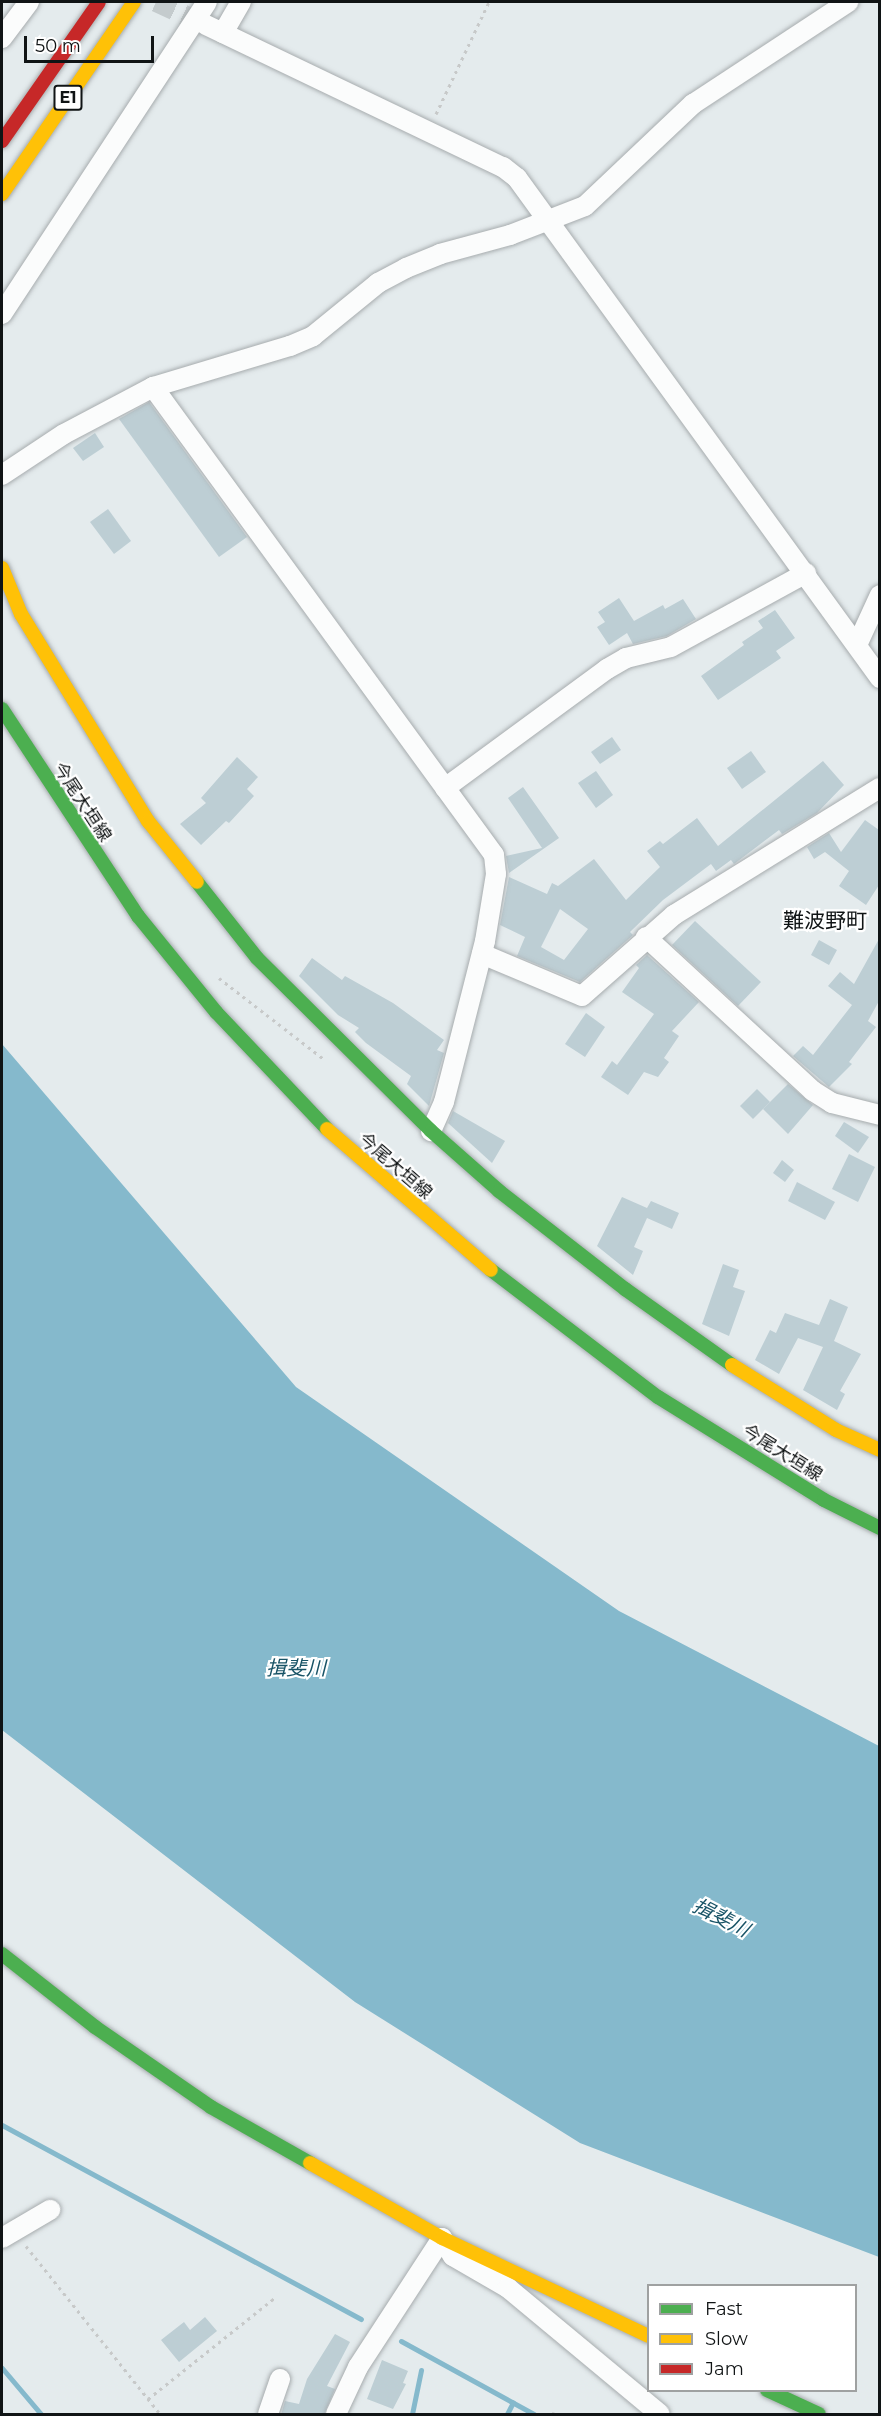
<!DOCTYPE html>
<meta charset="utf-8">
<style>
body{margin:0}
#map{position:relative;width:881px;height:2416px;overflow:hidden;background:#e4ebed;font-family:Montserrat,"Noto Sans JP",sans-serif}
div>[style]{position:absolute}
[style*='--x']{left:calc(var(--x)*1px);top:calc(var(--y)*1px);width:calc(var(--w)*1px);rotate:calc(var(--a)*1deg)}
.water>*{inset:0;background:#85b9cc}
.stream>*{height:5px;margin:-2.5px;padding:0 2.5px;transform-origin:2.5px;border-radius:2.5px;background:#85b9cc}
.building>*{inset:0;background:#bdced4}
.street-tunnel>*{height:20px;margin-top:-10px;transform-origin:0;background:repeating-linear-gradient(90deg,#c4cbcd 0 20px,transparent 0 30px)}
.path>*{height:3px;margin-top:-1.5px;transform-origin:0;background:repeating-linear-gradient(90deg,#c7c9c9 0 3px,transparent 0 7.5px)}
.roads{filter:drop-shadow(0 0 2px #a7acae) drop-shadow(0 0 2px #a7acae)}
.street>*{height:20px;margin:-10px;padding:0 10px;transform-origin:10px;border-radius:10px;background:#fbfcfc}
.fast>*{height:14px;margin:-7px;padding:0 7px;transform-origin:7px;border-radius:7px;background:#4caf50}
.slow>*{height:14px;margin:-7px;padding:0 7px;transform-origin:7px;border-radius:7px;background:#ffc107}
.jam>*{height:14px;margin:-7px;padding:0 7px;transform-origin:7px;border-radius:7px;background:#c62828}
span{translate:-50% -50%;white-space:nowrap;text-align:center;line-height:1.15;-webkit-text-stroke:4.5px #fff;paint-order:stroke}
.shield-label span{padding:2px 4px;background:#fff;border:2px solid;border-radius:4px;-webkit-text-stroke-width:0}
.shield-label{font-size:16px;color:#101415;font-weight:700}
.street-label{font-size:18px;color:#101415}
.water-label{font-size:20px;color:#185366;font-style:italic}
.quarter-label{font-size:21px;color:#101415}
.frame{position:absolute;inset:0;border:3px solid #101415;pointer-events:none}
.legend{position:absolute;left:647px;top:2284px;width:210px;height:108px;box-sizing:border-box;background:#fff;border:2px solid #9fa1a1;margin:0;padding:8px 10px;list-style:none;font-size:18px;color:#101415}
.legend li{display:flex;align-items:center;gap:12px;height:30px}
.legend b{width:30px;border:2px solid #9fa1a1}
.scale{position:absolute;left:24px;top:36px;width:130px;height:27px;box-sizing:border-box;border:3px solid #101415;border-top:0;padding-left:8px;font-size:18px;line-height:21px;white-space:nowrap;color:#101415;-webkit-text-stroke:4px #fff;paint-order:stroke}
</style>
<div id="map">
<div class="water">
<div style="clip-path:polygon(2px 1044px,296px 1387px,619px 1611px,879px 1746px,879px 2257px,580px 2143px,355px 2002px,2px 1730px)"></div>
</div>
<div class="stream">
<div style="--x:2;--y:2125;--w:408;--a:28.4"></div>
<div style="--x:401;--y:2341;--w:152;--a:28.8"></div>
<div style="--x:2;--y:2368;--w:60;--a:49.7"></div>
<div style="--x:412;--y:2414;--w:45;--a:-78.4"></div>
<div style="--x:507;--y:2414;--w:13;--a:-63"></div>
</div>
<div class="building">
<div style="clip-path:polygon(149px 402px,247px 537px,219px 557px,119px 419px)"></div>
<div style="clip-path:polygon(95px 433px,104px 447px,83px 461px,73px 448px)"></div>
<div style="clip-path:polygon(108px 509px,131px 541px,114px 554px,90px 522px)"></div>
<div style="clip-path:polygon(619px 598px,634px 621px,663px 605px,665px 609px,683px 599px,696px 619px,667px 636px,633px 644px,627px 633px,609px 645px,597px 627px,605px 622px,598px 612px)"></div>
<div style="clip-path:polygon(775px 610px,795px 638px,776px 651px,781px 658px,718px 700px,701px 676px,744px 645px,742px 642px,763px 628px,758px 621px)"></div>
<div style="clip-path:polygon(612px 737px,621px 750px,600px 764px,591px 752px)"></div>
<div style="clip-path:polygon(751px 751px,766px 772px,742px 789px,727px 768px)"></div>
<div style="clip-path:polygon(237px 757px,258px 777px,247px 789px,254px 796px,229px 823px,226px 821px,201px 845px,180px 824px,206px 803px,201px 798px)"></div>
<div style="clip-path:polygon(evenodd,823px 761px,844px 785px,817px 813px,782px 834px,779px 830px,734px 864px,731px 860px,716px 871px,711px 864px,663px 900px,630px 932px,633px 935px,580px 982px,517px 956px,525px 937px,500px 925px,509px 877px,547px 894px,552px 883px,558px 886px,594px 859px,626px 900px,660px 867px,647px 851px,660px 841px,663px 844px,697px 818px,718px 846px,823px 761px,560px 909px,588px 929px,564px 960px,541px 947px,560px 909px)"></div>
<div style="clip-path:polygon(596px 771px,613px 795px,596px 808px,578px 783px)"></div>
<div style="clip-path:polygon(523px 787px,559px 838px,509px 873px,506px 856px,542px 848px,508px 798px)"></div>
<div style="clip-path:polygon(865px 820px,879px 830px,879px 885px,866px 905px,839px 886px,849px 871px,825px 852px,814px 859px,807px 847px,829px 833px,841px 852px)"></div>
<div style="clip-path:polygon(695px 921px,761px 982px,738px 1006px,672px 945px)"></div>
<div style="clip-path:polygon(879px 939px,879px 1001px,868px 1021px,876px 1027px,849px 1062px,852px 1064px,829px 1087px,793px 1056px,803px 1046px,813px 1055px,852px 1005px,828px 986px,840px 972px,854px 984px)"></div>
<div style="clip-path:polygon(819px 940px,837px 950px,829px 965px,811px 955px)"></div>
<div style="clip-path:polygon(647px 955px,699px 1002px,672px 1031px,679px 1036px,664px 1058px,669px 1062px,658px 1077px,644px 1072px,628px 1095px,601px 1077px,612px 1061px,617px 1065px,654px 1014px,622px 992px,639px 968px,636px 965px)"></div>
<div style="clip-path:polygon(312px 958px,342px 980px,345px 976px,393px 1003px,444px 1040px,437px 1050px,444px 1053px,429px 1106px,407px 1084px,411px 1076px,366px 1043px,355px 1032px,359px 1028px,338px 1015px,299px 976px)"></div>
<div style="clip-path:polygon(586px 1013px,605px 1027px,585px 1057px,565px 1044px)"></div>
<div style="clip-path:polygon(788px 1084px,813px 1105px,788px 1134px,763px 1109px)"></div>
<div style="clip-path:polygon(757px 1089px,770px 1102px,753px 1119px,740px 1106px)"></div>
<div style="clip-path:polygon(453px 1111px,505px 1141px,492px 1163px,448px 1123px)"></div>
<div style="clip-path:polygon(844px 1122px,869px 1137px,858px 1153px,835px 1136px)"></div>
<div style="clip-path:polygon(849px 1154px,875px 1167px,858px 1202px,832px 1189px)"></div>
<div style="clip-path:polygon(782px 1160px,794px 1170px,785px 1182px,773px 1173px)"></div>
<div style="clip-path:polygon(797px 1182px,835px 1202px,825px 1220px,788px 1201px)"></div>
<div style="clip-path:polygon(622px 1197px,647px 1208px,651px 1201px,679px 1213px,672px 1229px,647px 1218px,634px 1247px,643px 1251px,633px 1275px,597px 1246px)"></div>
<div style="clip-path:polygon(723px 1264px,739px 1270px,733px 1287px,745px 1291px,729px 1336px,702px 1324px)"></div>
<div style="clip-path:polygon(830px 1299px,848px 1307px,834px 1341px,861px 1354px,840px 1391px,845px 1394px,837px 1410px,803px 1390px,823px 1347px,798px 1338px,779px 1374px,755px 1360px,770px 1330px,776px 1333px,785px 1313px,819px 1325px)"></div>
<div style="clip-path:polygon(205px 2317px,217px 2331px,179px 2362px,161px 2340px,184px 2322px,190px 2330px)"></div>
<div style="clip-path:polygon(335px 2334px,350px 2342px,327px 2386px,335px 2389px,324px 2415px,281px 2415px,285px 2401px,299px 2404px,307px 2379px)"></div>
<div style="clip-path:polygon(382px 2360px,408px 2371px,403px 2383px,406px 2384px,393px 2409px,367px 2399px)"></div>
</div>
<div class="street-tunnel">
<div style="--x:156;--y:2;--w:55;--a:24.7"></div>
</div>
<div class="path">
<div style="--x:436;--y:114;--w:124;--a:-64.7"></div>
<div style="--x:219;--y:978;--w:134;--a:37.7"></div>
<div style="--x:26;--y:2246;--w:215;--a:51.4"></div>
<div style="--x:148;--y:2399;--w:164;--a:-38.6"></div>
<div style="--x:552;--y:2413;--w:3;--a:18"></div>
</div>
<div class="roads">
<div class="street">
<div style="--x:206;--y:25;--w:329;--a:25.6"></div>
<div style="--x:503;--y:167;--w:18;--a:38"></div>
<div style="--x:517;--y:178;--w:618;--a:54.02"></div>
<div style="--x:223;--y:33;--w:36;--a:-60"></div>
<div style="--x:2;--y:38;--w:45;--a:-53.1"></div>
<div style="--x:2;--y:314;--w:373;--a:-56.7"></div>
<div style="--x:153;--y:387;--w:579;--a:53.92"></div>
<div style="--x:494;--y:855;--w:19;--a:84"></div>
<div style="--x:496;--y:874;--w:68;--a:99.3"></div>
<div style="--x:485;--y:941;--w:166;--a:104.3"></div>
<div style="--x:444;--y:1102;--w:32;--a:114"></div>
<div style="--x:2;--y:475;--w:74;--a:-33.5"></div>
<div style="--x:64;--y:434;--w:101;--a:-27.8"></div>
<div style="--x:153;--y:387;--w:143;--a:-16.7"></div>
<div style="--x:290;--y:346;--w:25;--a:-23"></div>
<div style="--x:313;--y:336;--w:84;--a:-39.2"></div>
<div style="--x:378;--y:283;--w:32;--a:-28"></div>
<div style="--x:406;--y:268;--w:37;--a:-22"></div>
<div style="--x:440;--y:254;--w:73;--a:-15.2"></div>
<div style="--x:510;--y:235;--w:80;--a:-21.1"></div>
<div style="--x:585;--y:206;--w:149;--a:-43.4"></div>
<div style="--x:693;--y:104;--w:186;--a:-33.3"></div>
<div style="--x:857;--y:645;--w:55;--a:-65.3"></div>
<div style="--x:445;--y:788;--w:201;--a:-36.3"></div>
<div style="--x:607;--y:669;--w:22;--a:-30"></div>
<div style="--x:626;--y:658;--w:46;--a:-13.7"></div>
<div style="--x:671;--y:647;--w:154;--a:-28.7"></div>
<div style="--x:646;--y:937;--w:227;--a:42.7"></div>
<div style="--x:813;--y:1091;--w:22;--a:32"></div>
<div style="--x:832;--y:1103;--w:49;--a:14"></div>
<div style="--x:482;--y:954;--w:108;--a:22.8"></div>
<div style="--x:582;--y:996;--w:123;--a:-41.4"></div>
<div style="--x:674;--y:915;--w:242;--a:-31.7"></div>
<div style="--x:2;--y:2238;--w:56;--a:-30.3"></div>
<div style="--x:268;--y:2414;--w:37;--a:-71"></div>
<div style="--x:336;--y:2414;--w:52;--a:-64.9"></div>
<div style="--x:358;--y:2367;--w:154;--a:-56.9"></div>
<div style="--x:442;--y:2238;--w:21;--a:59"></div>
<div style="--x:453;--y:2256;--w:64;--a:30.2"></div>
<div style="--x:508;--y:2288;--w:197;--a:39.7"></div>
</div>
<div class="fast">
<div style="--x:2;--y:709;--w:248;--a:56.7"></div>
<div style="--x:138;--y:916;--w:124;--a:50.9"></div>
<div style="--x:216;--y:1012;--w:161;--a:46.5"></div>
<div style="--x:197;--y:882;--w:97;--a:51.7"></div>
<div style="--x:257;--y:958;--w:245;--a:44.8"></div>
<div style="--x:431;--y:1131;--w:91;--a:41.4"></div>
<div style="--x:499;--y:1191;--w:160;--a:37.9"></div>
<div style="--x:625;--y:1289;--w:131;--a:35.4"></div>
<div style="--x:491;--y:1270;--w:210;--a:37.3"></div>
<div style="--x:658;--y:1397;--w:195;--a:31.8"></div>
<div style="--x:824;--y:1500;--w:63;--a:26.6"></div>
<div style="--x:2;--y:1954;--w:118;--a:38.1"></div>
<div style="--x:95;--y:2027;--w:141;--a:34.6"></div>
<div style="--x:211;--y:2107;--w:114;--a:29.5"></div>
<div style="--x:767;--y:2390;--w:57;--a:24.8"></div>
</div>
<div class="slow">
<div style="--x:2;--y:194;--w:233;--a:-55.5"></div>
<div style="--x:2;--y:568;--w:50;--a:67.6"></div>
<div style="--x:21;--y:614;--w:243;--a:58.5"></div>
<div style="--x:148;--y:821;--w:78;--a:51.2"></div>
<div style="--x:327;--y:1129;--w:216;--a:40.7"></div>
<div style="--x:732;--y:1365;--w:123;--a:32"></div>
<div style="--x:836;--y:1430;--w:48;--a:24.4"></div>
<div style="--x:310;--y:2163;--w:152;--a:29.6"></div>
<div style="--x:442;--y:2238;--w:228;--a:25.4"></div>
</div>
<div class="jam">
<div style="--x:2;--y:141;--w:169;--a:-55.1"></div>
</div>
</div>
<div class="shield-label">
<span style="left:68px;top:98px">E1</span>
</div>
<div class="street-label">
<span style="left:82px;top:802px;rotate:57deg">今尾大垣線</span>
<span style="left:395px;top:1166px;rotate:41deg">今尾大垣線</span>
<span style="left:782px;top:1453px;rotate:32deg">今尾大垣線</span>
</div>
<div class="water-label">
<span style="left:296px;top:1668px">揖斐川</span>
<span style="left:721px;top:1918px;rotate:27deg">揖斐川</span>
</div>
<div class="quarter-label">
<span style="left:825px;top:921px">難波野町</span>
</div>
<div class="frame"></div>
<ul class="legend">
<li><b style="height:8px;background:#4caf50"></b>Fast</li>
<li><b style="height:8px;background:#ffc107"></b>Slow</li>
<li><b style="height:8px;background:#c62828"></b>Jam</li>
</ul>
<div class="scale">50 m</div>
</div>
